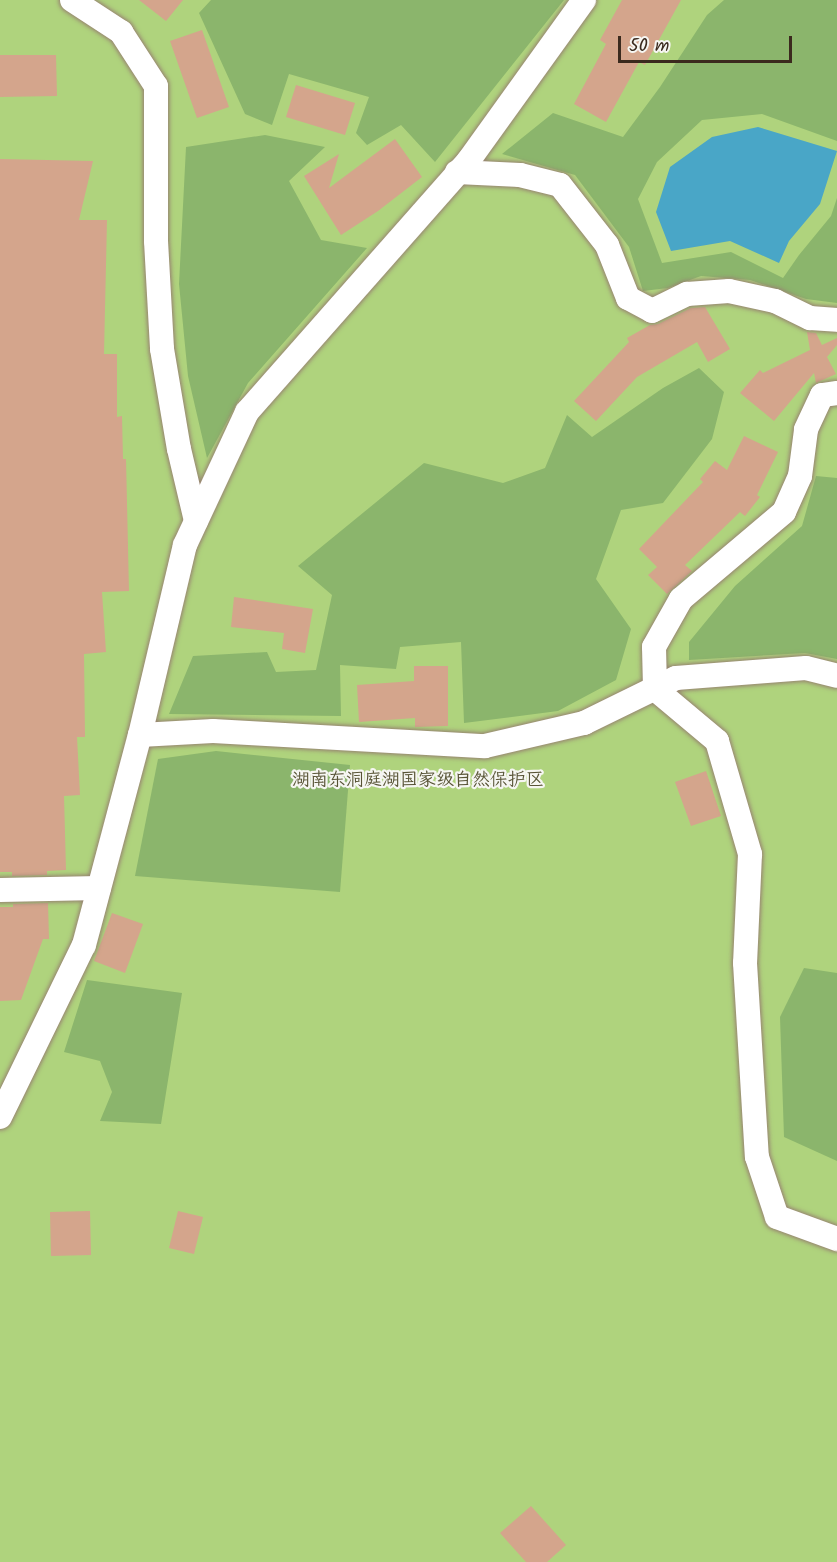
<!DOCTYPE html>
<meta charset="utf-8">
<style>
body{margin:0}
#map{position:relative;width:837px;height:1562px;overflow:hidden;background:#f3dfc4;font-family:Kalam,"LXGW WenKai TC",sans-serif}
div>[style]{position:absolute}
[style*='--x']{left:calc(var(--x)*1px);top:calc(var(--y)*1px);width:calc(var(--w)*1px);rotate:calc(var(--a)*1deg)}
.green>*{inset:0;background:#afd37d}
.forest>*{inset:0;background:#8bb56c}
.water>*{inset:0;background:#49a6c7}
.building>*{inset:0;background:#d4a58c}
.roads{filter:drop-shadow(0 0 2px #978471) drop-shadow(0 0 2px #978471)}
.minor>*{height:24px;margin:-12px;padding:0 12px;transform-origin:12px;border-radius:12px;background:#fff}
span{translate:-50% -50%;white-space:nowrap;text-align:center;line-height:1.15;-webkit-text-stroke:4.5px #f6f6f2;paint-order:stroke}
.park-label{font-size:18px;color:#585436}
.scale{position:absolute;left:618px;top:36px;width:174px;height:27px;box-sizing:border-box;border:3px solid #3b2a1e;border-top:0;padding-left:8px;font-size:18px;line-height:21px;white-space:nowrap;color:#3b2a1e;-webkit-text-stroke:4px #f6f6f2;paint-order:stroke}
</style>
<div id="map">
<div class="green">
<div style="clip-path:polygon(0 0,837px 0,837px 1562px,0 1562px)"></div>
</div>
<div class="forest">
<div style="clip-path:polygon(211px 0,564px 0,435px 162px,401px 125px,367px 145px,356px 133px,369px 97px,289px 74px,272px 125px,245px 114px,199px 13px)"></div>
<div style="clip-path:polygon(724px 0,837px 0,837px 141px,762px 114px,702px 120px,657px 162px,638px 199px,662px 263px,731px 252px,783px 278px,799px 255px,831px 216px,837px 198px,837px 303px,806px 299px,750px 280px,701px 276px,668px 288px,643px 291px,629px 247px,575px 175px,502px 154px,553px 113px,623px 137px,660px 87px,707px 15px)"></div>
<div style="clip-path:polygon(265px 135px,325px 147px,289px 181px,321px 240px,367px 248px,248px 383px,207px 458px,188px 376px,179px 284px,186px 147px)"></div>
<div style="clip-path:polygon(699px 368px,724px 392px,712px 439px,663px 503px,621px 510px,596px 579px,631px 629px,616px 680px,558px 711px,464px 723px,461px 642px,400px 647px,396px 669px,340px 665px,341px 716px,169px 714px,193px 656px,267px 652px,276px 672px,316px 670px,332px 595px,298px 566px,424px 463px,503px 483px,545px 468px,567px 415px,592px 437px,663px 388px)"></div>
<div style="clip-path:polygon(816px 476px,837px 478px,837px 659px,805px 653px,689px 660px,689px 642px,735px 586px,802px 526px)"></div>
<div style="clip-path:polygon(216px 751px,350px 765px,340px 892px,135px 876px,158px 759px)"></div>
<div style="clip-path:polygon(804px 968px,837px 973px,837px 1161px,784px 1137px,780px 1017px)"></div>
<div style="clip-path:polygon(87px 980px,182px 993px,161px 1124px,100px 1121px,112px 1092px,100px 1061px,64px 1052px)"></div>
</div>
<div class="water">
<div style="clip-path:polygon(758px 127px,837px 151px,820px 204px,789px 241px,779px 263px,730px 241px,671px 251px,656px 212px,670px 167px,712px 137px)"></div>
</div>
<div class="building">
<div style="clip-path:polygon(139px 0,183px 0,166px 21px)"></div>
<div style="clip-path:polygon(622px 0,681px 0,645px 65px,639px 62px,606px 122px,574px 104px,606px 44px,600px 40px)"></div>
<div style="clip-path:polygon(202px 30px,229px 107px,197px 118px,170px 41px)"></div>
<div style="clip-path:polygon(0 55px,56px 55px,57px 96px,0 97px)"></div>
<div style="clip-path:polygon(296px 85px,355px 103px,345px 135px,286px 117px)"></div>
<div style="clip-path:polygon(395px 139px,422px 177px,378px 211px,341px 235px,304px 176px,339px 154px,329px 188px)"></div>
<div style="clip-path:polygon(0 159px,93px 161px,79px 220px,107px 220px,104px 354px,117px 354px,117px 417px,122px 416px,123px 459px,126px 459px,129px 591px,102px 592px,106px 652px,84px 654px,85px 737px,77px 737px,80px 795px,64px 796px,66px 870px,47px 871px,47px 875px,12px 876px,12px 872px,0 872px)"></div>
<div style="clip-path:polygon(705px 307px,730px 349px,708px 362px,697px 342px,637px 377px,596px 421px,574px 401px,629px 342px,627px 338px,650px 325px,658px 324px,691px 308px)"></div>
<div style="clip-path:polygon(807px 332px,816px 333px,822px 345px,837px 338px,837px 345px,827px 357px,836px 374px,816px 383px,814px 373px,774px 421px,740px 393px,760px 370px,763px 373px,810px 350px)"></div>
<div style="clip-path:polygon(744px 436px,778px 452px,757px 495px,760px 497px,745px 516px,740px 512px,685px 565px,692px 571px,667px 594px,648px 575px,657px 567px,639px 549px,703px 482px,700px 479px,715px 461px,727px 470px)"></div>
<div style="clip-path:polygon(234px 597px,313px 609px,305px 653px,282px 649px,284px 633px,231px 627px)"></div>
<div style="clip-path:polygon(414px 666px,448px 666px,448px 726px,415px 727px,415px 718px,359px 722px,357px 685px,414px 681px)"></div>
<div style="clip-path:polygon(706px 771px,721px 816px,691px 826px,675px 782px)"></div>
<div style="clip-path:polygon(48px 903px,49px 939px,43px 939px,21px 1000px,0 1001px,0 907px,13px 907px,13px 904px)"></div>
<div style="clip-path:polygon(112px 913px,143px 924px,125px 973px,94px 961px)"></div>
<div style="clip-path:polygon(90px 1211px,91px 1255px,51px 1256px,50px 1212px)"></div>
<div style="clip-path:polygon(178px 1211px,203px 1217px,194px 1254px,169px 1248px)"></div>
<div style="clip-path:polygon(531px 1506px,566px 1545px,547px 1562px,526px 1562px,500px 1533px)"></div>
</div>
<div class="roads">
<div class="minor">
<div style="--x:72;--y:0;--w:59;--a:33.1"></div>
<div style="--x:121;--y:32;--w:64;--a:57.1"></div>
<div style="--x:156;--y:86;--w:155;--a:90"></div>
<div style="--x:156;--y:241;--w:108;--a:86.8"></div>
<div style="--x:162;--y:349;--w:101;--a:80.4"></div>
<div style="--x:179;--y:449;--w:74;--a:76.7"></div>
<div style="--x:457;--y:172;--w:63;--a:2.7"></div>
<div style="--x:520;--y:175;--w:41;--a:14"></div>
<div style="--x:560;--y:185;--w:76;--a:51.9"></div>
<div style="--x:607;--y:245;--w:57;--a:68.4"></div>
<div style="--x:628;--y:298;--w:27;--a:28"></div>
<div style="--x:652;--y:311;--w:39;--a:-26"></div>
<div style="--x:687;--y:294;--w:42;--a:-4.1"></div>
<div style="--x:729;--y:291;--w:47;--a:12.3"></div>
<div style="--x:775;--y:301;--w:39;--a:26"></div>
<div style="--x:810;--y:318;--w:27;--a:4"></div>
<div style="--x:837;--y:393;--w:15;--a:172"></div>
<div style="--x:822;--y:395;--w:38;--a:115"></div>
<div style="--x:806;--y:430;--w:46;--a:97.4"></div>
<div style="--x:800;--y:476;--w:39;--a:114"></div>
<div style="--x:784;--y:512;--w:135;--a:139.8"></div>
<div style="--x:681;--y:599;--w:55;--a:119.4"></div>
<div style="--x:654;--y:647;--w:42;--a:88.6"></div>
<div style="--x:655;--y:689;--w:81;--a:40"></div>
<div style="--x:717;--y:741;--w:118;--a:73.7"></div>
<div style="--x:750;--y:854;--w:109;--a:92.6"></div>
<div style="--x:745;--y:963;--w:194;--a:86.5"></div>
<div style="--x:757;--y:1157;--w:63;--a:71.6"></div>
<div style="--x:777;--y:1217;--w:64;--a:20.1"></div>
<div style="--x:140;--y:735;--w:73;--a:-3.1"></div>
<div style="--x:213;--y:731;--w:272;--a:3.2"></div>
<div style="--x:485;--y:746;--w:102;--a:-13.1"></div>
<div style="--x:584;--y:723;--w:102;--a:-26.1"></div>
<div style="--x:676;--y:678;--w:130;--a:-4.4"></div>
<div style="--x:806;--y:668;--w:32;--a:14"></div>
<div style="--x:0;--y:890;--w:99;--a:-1.2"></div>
<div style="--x:0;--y:1117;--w:191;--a:-64"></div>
<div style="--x:84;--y:945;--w:217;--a:-75.1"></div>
<div style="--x:140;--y:735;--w:195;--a:-76.7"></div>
<div style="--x:185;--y:545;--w:147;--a:-65"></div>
<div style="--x:247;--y:412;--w:336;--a:-48.6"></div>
<div style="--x:469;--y:160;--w:197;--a:-54.3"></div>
</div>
</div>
<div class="park-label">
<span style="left:418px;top:781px">湖南东洞庭湖国家级自然保护区</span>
</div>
<div class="scale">50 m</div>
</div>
